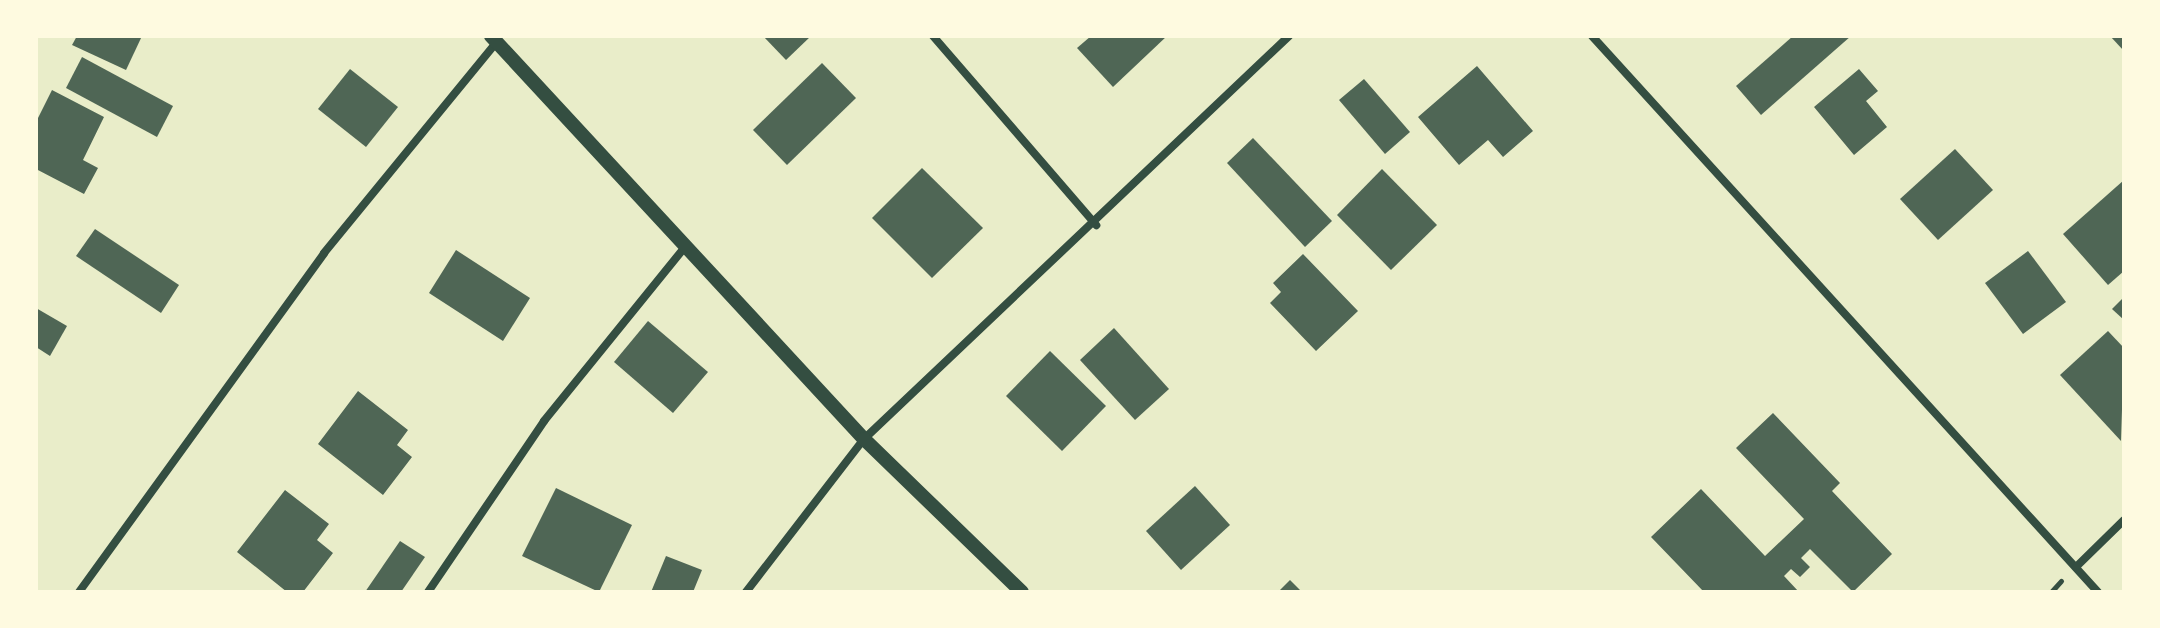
<!DOCTYPE html>
<style>
body{margin:0}
#map{position:relative;width:2160px;height:628px;overflow:hidden;background:#e9edc9;font-family:"IBM Plex Sans",sans-serif}
div>[style]{position:absolute}
[style*='--x']{left:calc(var(--x)*1px);top:calc(var(--y)*1px);width:calc(var(--w)*1px);rotate:calc(var(--a)*1deg)}
.building>*{inset:0;background:#4f6655}
.path>*{height:5px;margin:-2.5px;padding:0 2.5px;transform-origin:2.5px;border-radius:2.5px;background:#344e41}
.minor>*{height:8px;margin:-4px;padding:0 4px;transform-origin:4px;border-radius:4px;background:#344e41}
.tertiary>*{height:14px;margin:-7px;padding:0 7px;transform-origin:7px;border-radius:7px;background:#344e41}
span{translate:-50% -50%;white-space:nowrap;text-align:center;line-height:1.15;-webkit-text-stroke:7px #fefae0;paint-order:stroke}
.frame{position:absolute;inset:0;border:38px solid #fefae0;pointer-events:none}
</style>
<div id="map">
<div class="building">
<div style="clip-path:polygon(77px 36px,142px 36px,126px 70px,72px 45px)"></div>
<div style="clip-path:polygon(763px 36px,811px 36px,786px 60px)"></div>
<div style="clip-path:polygon(1091px 36px,1167px 36px,1113px 87px,1077px 48px)"></div>
<div style="clip-path:polygon(1793px 36px,1851px 36px,1761px 115px,1736px 86px)"></div>
<div style="clip-path:polygon(2110px 36px,2124px 36px,2124px 51px)"></div>
<div style="clip-path:polygon(82px 57px,173px 106px,157px 137px,66px 88px)"></div>
<div style="clip-path:polygon(822px 63px,856px 98px,787px 165px,753px 130px)"></div>
<div style="clip-path:polygon(1477px 66px,1533px 131px,1503px 157px,1488px 140px,1459px 165px,1418px 117px)"></div>
<div style="clip-path:polygon(350px 69px,398px 107px,366px 147px,318px 109px)"></div>
<div style="clip-path:polygon(1859px 69px,1878px 91px,1866px 101px,1887px 127px,1854px 155px,1814px 107px)"></div>
<div style="clip-path:polygon(1364px 79px,1410px 132px,1385px 154px,1339px 100px)"></div>
<div style="clip-path:polygon(52px 90px,104px 117px,83px 160px,98px 168px,84px 194px,36px 169px,36px 122px)"></div>
<div style="clip-path:polygon(1253px 138px,1332px 221px,1305px 247px,1227px 163px)"></div>
<div style="clip-path:polygon(1955px 149px,1993px 190px,1938px 240px,1900px 199px)"></div>
<div style="clip-path:polygon(922px 168px,983px 228px,932px 278px,872px 218px)"></div>
<div style="clip-path:polygon(1382px 169px,1437px 225px,1391px 270px,1337px 215px)"></div>
<div style="clip-path:polygon(2124px 180px,2124px 271px,2108px 285px,2063px 234px)"></div>
<div style="clip-path:polygon(95px 229px,179px 285px,161px 313px,76px 256px)"></div>
<div style="clip-path:polygon(456px 250px,530px 298px,503px 341px,429px 293px)"></div>
<div style="clip-path:polygon(2028px 251px,2066px 302px,2023px 334px,1985px 283px)"></div>
<div style="clip-path:polygon(1303px 254px,1358px 311px,1316px 351px,1270px 303px,1281px 292px,1273px 283px)"></div>
<div style="clip-path:polygon(2124px 297px,2124px 320px,2112px 309px)"></div>
<div style="clip-path:polygon(36px 308px,67px 326px,50px 356px,36px 347px)"></div>
<div style="clip-path:polygon(648px 321px,708px 372px,673px 413px,614px 362px)"></div>
<div style="clip-path:polygon(1114px 328px,1169px 389px,1135px 420px,1080px 360px)"></div>
<div style="clip-path:polygon(2108px 331px,2124px 348px,2121px 441px,2060px 375px)"></div>
<div style="clip-path:polygon(1050px 351px,1106px 406px,1062px 451px,1006px 396px)"></div>
<div style="clip-path:polygon(358px 391px,408px 430px,397px 445px,412px 457px,383px 495px,318px 444px)"></div>
<div style="clip-path:polygon(1773px 413px,1840px 483px,1832px 491px,1892px 554px,1853px 592px,1810px 549px,1801px 558px,1810px 567px,1800px 577px,1791px 569px,1784px 576px,1799px 592px,1704px 592px,1651px 537px,1701px 489px,1765px 556px,1804px 519px,1736px 448px)"></div>
<div style="clip-path:polygon(1195px 486px,1230px 525px,1181px 570px,1146px 531px)"></div>
<div style="clip-path:polygon(556px 488px,632px 525px,599px 592px,522px 556px)"></div>
<div style="clip-path:polygon(285px 490px,329px 524px,317px 540px,333px 553px,303px 592px,287px 592px,237px 552px)"></div>
<div style="clip-path:polygon(400px 541px,425px 557px,401px 592px,365px 592px)"></div>
<div style="clip-path:polygon(666px 556px,702px 570px,693px 592px,651px 592px)"></div>
<div style="clip-path:polygon(1290px 580px,1302px 592px,1278px 592px)"></div>
</div>
<div class="path">
<div style="--x:2051;--y:592;--w:15;--a:-48"></div>
</div>
<div class="minor">
<div style="--x:933;--y:36;--w:250;--a:49.2"></div>
<div style="--x:1592;--y:36;--w:752;--a:47.7"></div>
<div style="--x:2076;--y:567;--w:67;--a:-44.4"></div>
<div style="--x:79;--y:592;--w:418;--a:-54.1"></div>
<div style="--x:324;--y:253;--w:273;--a:-50.7"></div>
<div style="--x:428;--y:592;--w:207;--a:-55.8"></div>
<div style="--x:544;--y:421;--w:223;--a:-51"></div>
<div style="--x:746;--y:592;--w:193;--a:-52.4"></div>
<div style="--x:864;--y:439;--w:586;--a:-43.48"></div>
</div>
<div class="tertiary">
<div style="--x:491;--y:36;--w:549;--a:47.21"></div>
<div style="--x:864;--y:439;--w:220;--a:44.1"></div>
</div>
<div class="frame"></div>
</div>
